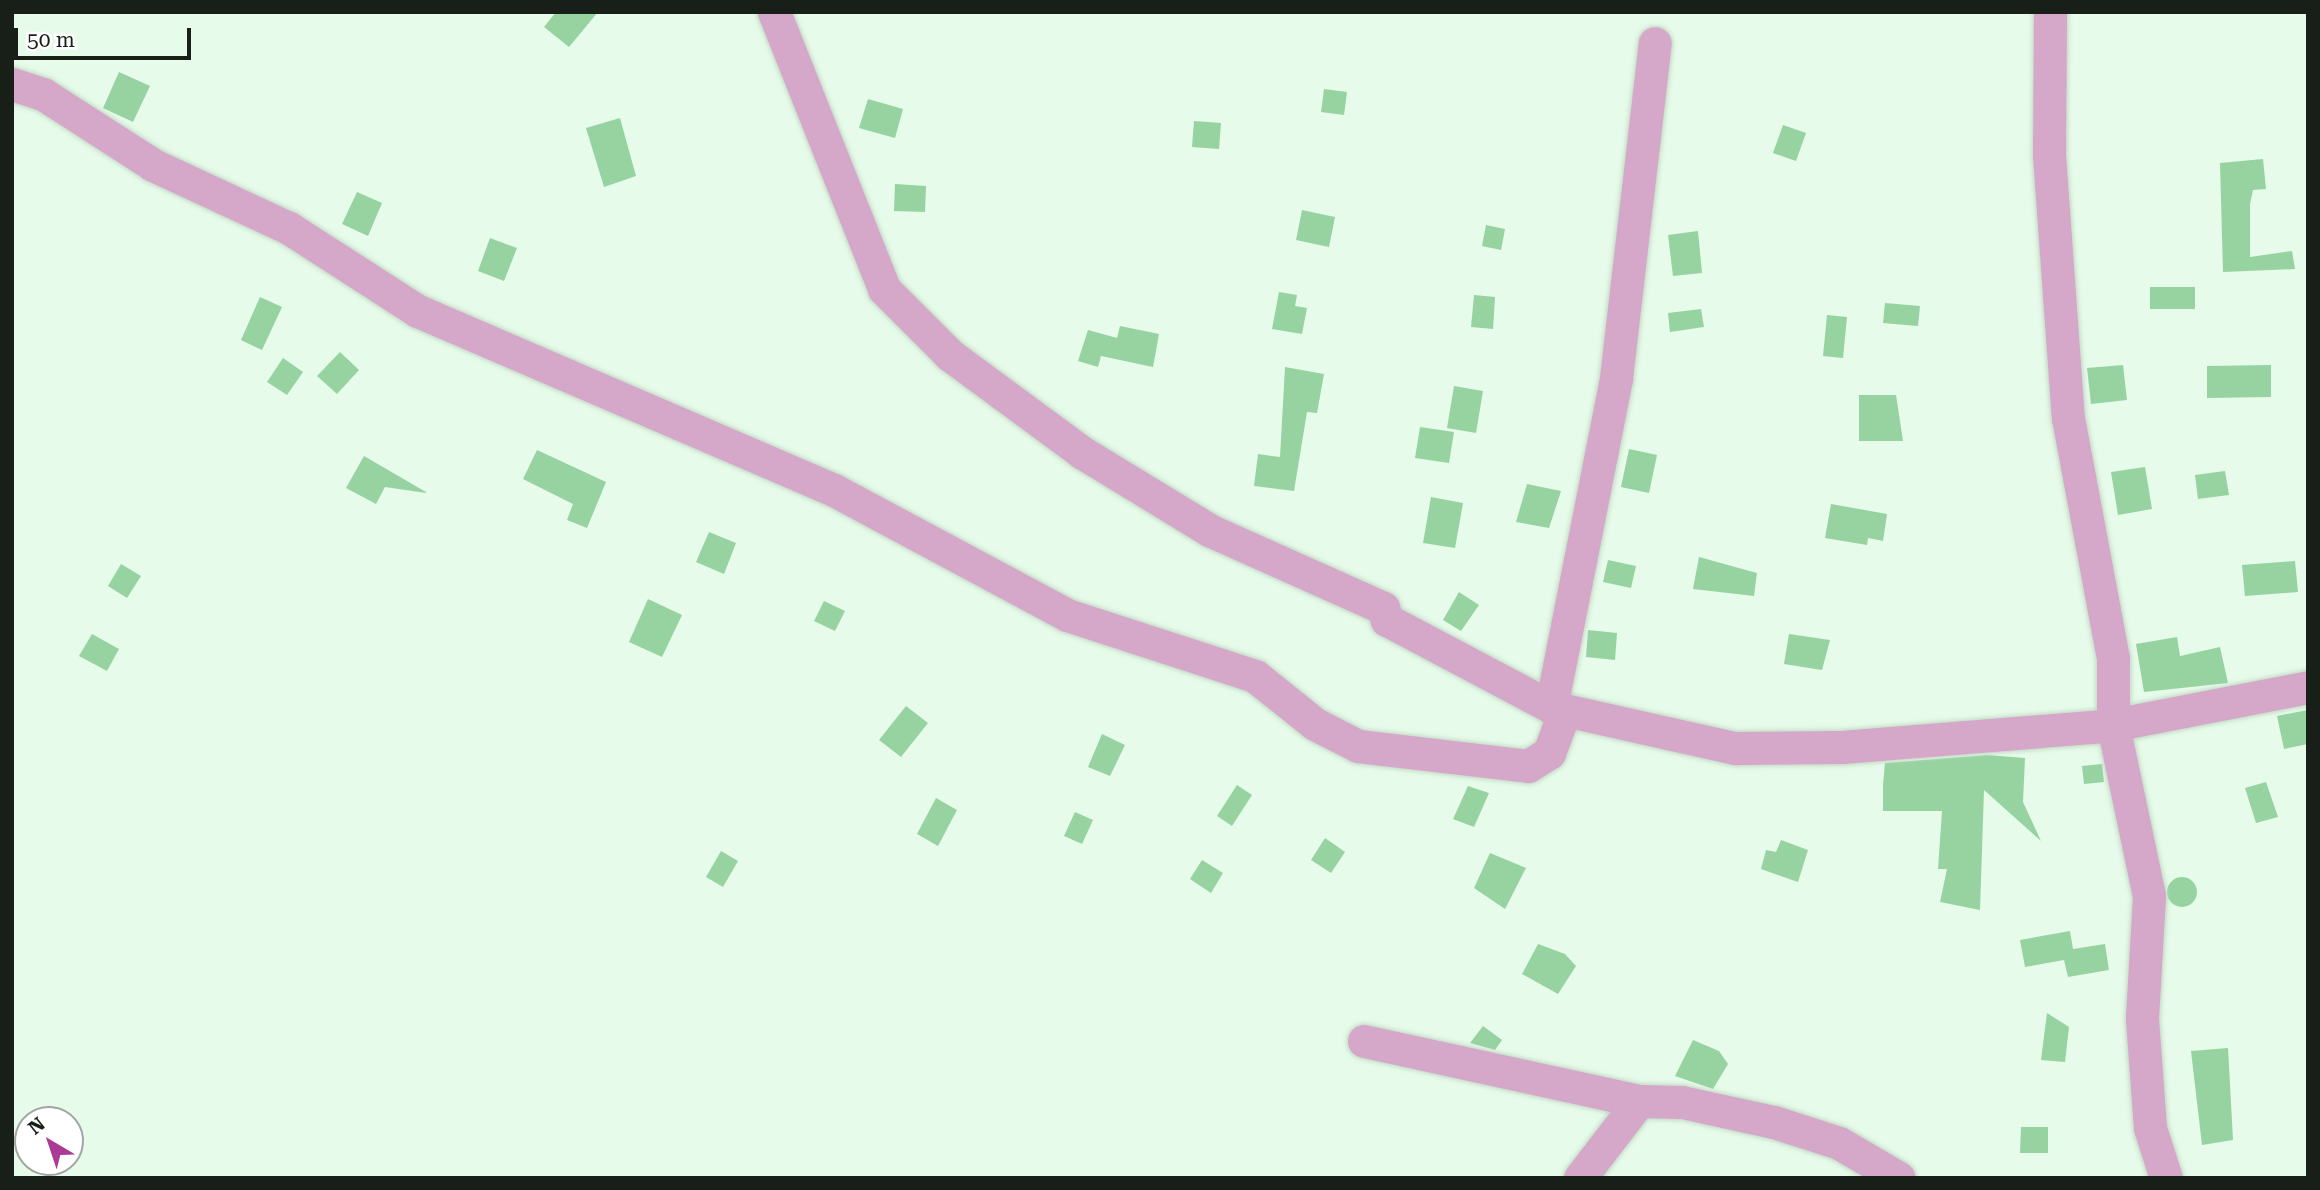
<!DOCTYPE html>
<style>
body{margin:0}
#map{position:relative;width:2320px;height:1190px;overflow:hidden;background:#e6fbe9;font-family:"Roboto Serif",serif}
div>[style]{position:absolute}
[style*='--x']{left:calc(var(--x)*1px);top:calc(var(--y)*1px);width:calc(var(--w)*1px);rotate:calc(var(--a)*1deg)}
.building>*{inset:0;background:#96d3a0}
.round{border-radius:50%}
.roads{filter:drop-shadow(0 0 2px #c5d8c8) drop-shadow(0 0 2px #c5d8c8)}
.minor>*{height:33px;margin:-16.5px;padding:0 16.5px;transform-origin:16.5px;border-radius:16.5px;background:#d5a7c8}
span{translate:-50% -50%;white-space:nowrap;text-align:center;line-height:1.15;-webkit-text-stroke:5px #fff;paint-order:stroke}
.frame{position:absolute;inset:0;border:14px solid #181f19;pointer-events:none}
.north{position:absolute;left:14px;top:1106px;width:70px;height:70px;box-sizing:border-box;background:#fff;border:2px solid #a3a5a3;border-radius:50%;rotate:321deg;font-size:19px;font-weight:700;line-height:28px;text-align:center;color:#181f19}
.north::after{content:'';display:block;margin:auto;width:24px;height:32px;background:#ab3a96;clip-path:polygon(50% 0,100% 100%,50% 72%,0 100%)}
.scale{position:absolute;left:14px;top:28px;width:177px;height:32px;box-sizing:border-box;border:4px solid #181f19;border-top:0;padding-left:9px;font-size:21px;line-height:24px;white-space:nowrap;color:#181f19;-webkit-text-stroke:5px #fff;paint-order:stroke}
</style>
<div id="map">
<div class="building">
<div style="clip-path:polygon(556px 12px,598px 12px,569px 47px,544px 27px)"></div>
<div style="clip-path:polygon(119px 72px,150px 86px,133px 122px,103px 108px)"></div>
<div style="clip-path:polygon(1324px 89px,1347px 92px,1344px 115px,1321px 112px)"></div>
<div style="clip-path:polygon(868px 99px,903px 109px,895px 138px,859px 128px)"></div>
<div style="clip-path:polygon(620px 118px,636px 176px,604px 187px,586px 128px)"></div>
<div style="clip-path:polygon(1194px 121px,1221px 123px,1219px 149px,1192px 147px)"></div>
<div style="clip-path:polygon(1783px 125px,1806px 133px,1796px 161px,1773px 153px)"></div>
<div style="clip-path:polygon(2263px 159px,2266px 189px,2253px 190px,2250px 204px,2250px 257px,2292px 251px,2295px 269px,2223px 272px,2220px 163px)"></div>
<div style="clip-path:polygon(895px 184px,926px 186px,925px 212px,894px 211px)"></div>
<div style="clip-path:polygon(357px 192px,382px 203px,368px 236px,342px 224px)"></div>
<div style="clip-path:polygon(1302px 210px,1335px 217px,1329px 247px,1296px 240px)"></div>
<div style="clip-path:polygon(1486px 225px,1505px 229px,1501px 250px,1482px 246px)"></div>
<div style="clip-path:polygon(1698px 231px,1702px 273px,1673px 276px,1668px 235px)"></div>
<div style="clip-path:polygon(490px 238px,517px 248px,504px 281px,478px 271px)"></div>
<div style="clip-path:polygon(2150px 287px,2195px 287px,2195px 309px,2150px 309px)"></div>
<div style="clip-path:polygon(1279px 292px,1297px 295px,1295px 306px,1307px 308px,1302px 334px,1272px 329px)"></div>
<div style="clip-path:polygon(1474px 295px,1495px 297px,1493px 329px,1471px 327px)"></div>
<div style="clip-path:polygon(260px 297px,282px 307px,262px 350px,241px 340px)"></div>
<div style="clip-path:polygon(1885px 303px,1920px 306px,1918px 326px,1883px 323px)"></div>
<div style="clip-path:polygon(1701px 309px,1704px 327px,1670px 332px,1668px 313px)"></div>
<div style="clip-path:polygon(1827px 315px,1847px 317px,1843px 358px,1823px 356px)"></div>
<div style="clip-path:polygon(1120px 326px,1159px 334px,1153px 367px,1101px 356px,1098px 367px,1078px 361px,1088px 330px,1117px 338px)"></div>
<div style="clip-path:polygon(340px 352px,359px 370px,337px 394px,317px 376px)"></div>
<div style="clip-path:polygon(283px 358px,303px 372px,287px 395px,267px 382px)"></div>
<div style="clip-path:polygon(2123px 365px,2127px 400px,2091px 404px,2087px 368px)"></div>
<div style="clip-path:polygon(2271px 365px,2271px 397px,2207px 398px,2207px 366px)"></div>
<div style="clip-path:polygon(1285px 367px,1324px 374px,1317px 413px,1307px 412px,1294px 491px,1254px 486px,1258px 454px,1280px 457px)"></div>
<div style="clip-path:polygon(1454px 386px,1483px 391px,1476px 433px,1447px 428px)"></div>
<div style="clip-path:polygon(1859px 395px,1896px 395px,1903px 441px,1859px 441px)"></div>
<div style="clip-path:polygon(1420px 427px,1454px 432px,1449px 463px,1415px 458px)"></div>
<div style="clip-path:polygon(1629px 449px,1657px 455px,1649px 493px,1621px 487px)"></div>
<div style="clip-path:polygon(537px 450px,606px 482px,587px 528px,567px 520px,573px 504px,523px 479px)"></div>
<div style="clip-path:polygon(364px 456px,426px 492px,426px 493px,385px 487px,376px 504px,346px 488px)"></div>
<div style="clip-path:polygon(2145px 467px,2152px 509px,2118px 515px,2111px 472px)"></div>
<div style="clip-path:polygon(2225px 471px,2229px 495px,2198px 499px,2195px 475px)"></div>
<div style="clip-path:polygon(1527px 484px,1561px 491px,1549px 528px,1516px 522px)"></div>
<div style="clip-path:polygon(1431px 497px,1463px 503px,1455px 548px,1423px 543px)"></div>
<div style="clip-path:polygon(1831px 504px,1887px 514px,1883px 541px,1868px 538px,1867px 545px,1825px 538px)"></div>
<div style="clip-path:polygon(709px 532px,736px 543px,724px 574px,696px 562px)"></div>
<div style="clip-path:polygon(1699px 557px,1757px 573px,1754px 596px,1693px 589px)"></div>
<div style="clip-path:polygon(1608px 560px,1636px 566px,1631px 588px,1603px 582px)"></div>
<div style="clip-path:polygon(2295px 561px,2298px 592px,2245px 596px,2242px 565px)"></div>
<div style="clip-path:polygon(121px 564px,141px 576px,127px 598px,108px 586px)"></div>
<div style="clip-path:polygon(1459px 592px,1479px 605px,1461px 631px,1443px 620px)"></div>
<div style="clip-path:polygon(648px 599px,682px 615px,662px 657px,629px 642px)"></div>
<div style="clip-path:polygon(824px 601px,845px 611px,835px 631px,814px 621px)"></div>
<div style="clip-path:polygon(1588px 630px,1617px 633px,1615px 660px,1586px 657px)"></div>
<div style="clip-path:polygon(92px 634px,119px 649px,107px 671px,79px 656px)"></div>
<div style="clip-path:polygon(1789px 634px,1830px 640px,1822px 670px,1784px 664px)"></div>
<div style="clip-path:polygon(2177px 637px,2180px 656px,2220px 647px,2228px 683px,2144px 692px,2136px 644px)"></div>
<div style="clip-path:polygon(906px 706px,928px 723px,901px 757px,879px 740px)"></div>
<div style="clip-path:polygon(2308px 710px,2308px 744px,2284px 749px,2277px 716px)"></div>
<div style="clip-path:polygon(1102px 734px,1125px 745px,1110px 776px,1088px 767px)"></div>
<div style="clip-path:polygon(1987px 755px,2025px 758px,2023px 802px,2041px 841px,1984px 790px,1980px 910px,1940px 902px,1947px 869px,1938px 869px,1942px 811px,1883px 811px,1883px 785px,1885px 763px)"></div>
<div style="clip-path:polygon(2102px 764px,2104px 782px,2084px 784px,2082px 766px)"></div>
<div style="clip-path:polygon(2266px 782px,2278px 817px,2256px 823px,2245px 788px)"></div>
<div style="clip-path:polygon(1237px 785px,1252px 795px,1232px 826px,1217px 816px)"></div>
<div style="clip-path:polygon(1468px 786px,1489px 793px,1474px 827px,1453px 819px)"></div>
<div style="clip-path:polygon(936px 798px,957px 810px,938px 846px,917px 834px)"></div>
<div style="clip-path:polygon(1075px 812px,1093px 820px,1082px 844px,1064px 836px)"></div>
<div style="clip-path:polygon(1325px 838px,1345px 852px,1331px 873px,1311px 860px)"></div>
<div style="clip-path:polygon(1781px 840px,1808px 850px,1798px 882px,1761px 869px,1766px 850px,1776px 852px)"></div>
<div style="clip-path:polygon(721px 851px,738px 861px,723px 887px,706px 877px)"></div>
<div style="clip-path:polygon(1490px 853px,1526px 868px,1505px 909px,1474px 888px)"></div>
<div style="clip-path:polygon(1202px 860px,1223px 873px,1211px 893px,1190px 879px)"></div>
<div class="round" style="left:2167px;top:877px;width:30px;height:30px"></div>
<div style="clip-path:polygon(2070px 931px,2073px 949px,2105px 944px,2109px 970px,2068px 977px,2064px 960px,2025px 967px,2020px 940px)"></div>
<div style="clip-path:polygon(1538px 944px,1565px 954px,1576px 966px,1558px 994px,1522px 974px)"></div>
<div style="clip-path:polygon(2047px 1013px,2069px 1027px,2065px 1062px,2041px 1060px)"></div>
<div style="clip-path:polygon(1483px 1026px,1502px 1040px,1495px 1050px,1470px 1043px)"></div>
<div style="clip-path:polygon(1693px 1040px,1719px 1051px,1728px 1064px,1713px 1089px,1675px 1076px)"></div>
<div style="clip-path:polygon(2228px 1048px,2233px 1140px,2202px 1145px,2191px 1051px)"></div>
<div style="clip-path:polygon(2021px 1127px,2048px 1127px,2048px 1153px,2020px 1153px)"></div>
</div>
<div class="roads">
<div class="minor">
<div style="--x:774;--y:12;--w:298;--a:68.3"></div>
<div style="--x:884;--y:289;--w:93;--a:45"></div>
<div style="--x:950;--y:355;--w:165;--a:36.4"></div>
<div style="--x:1083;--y:453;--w:148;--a:31.4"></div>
<div style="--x:1209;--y:530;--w:191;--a:24.1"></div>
<div style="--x:1383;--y:608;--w:13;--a:72"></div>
<div style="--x:1387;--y:620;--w:186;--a:27.9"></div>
<div style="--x:1551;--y:707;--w:189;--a:12.6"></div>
<div style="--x:1735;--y:748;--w:107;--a:-0.5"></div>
<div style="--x:1842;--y:747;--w:272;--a:-4.6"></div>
<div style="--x:2113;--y:725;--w:199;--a:-11"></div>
<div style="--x:2050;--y:12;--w:143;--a:90.4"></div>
<div style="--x:2049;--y:155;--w:264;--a:85.9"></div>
<div style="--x:2068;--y:418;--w:244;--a:79.4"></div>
<div style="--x:2113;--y:658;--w:67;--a:90"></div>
<div style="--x:2113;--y:725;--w:175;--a:78.1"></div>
<div style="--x:2149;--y:896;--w:123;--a:93.3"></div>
<div style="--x:2142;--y:1019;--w:109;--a:85.8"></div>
<div style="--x:2150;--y:1128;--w:52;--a:72.3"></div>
<div style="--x:12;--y:84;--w:33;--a:18"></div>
<div style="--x:43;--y:94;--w:131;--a:32.8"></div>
<div style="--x:153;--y:165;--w:150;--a:24.9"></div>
<div style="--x:289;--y:228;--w:153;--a:32.8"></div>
<div style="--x:418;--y:311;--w:453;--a:23.3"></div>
<div style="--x:834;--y:490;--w:264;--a:28.2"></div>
<div style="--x:1067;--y:615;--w:198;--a:18"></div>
<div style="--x:1255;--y:676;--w:77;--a:38.7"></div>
<div style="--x:1315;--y:724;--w:48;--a:27.1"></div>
<div style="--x:1358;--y:746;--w:171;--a:6.7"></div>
<div style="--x:1528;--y:766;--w:25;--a:-32"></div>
<div style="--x:1549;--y:753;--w:46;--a:-69.6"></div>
<div style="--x:1551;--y:707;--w:335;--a:-78.8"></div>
<div style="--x:1616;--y:378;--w:337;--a:-83.4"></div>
<div style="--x:1364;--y:1041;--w:281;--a:12.3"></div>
<div style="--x:1639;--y:1101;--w:43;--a:1.3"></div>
<div style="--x:1682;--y:1102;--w:94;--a:12.3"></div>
<div style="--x:1774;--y:1122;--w:68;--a:17.9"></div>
<div style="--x:1839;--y:1143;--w:69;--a:30.3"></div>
<div style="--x:1580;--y:1178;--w:97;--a:-52.5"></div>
</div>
</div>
<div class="frame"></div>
<div class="north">N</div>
<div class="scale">50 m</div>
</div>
